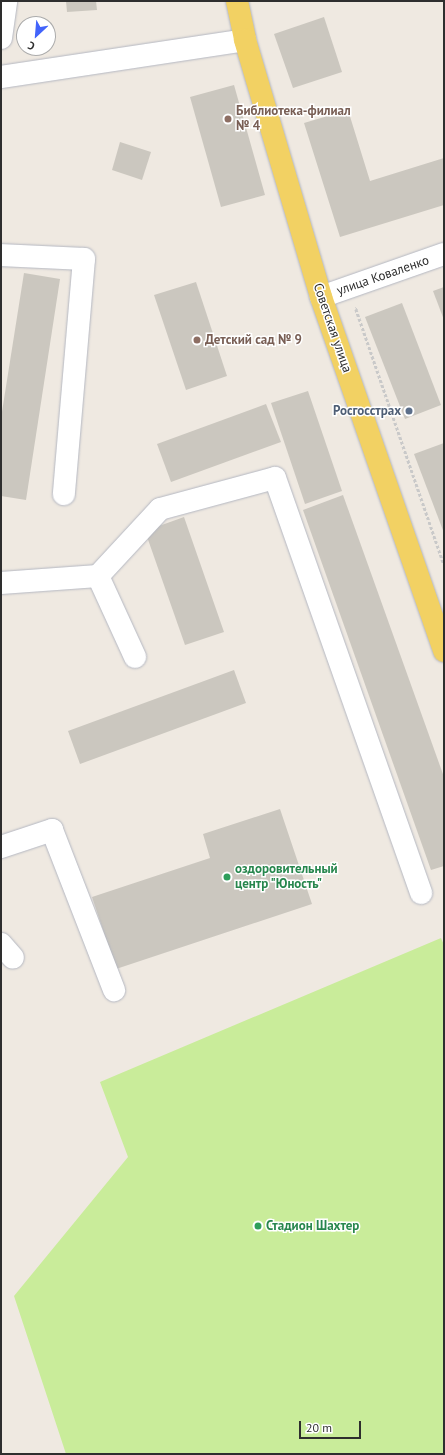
<!DOCTYPE html>
<meta charset="utf-8">
<style>
body{margin:0}
#map{position:relative;width:445px;height:1455px;overflow:hidden;background:#efe9e1;font-family:"PT Sans",sans-serif}
div>[style]{position:absolute}
[style*='--x']{left:calc(var(--x)*1px);top:calc(var(--y)*1px);width:calc(var(--w)*1px);rotate:calc(var(--a)*1deg)}
.pitch>*{inset:0;background:#c9ec9a}
.building>*{inset:0;background:#cbc7bf}
.path>*{height:2.5px;margin-top:-1.25px;transform-origin:0;background:repeating-linear-gradient(90deg,#c9c9c9 0 3px,transparent 0 5px)}
.roads{filter:drop-shadow(0 0 1px #b4b7c1) drop-shadow(0 0 1px #b4b7c1)}
.minor>*{height:22px;margin:-11px;padding:0 11px;transform-origin:11px;border-radius:11px;background:#fff}
.major>*{height:22px;margin:-11px;padding:0 11px;transform-origin:11px;border-radius:11px;background:#f2d163}
.dots>*{width:11px;height:11px;translate:-50% -50%;box-sizing:border-box;border:2px solid #fff;border-radius:50%}
span{translate:-50% -50%;white-space:nowrap;text-align:center;line-height:1.15;-webkit-text-stroke:3px #fff;paint-order:stroke}
.education-label{font-size:13px;color:#785e54;font-weight:700}
.left{translate:0 -50%;text-align:left}
.street-label{font-size:13px;color:#2e2e2e}
.service-label{font-size:13px;color:#4e5e75;font-weight:700}
.right{translate:-100% -50%;text-align:right}
.leisure-label{font-size:13px;color:#27864d;font-weight:700}
.frame{position:absolute;inset:0;border:2px solid #2e2e2e;pointer-events:none}
.north{position:absolute;left:16px;top:16px;width:40px;height:40px;box-sizing:border-box;background:#fff;border:1px solid #ababab;border-radius:50%;rotate:206deg;font-size:11px;font-weight:700;line-height:16px;text-align:center;color:#2e2e2e}
.north::after{content:'';display:block;margin:auto;width:14px;height:18px;background:#4264fb;clip-path:polygon(50% 0,100% 100%,50% 72%,0 100%)}
.scale{position:absolute;left:299px;top:1421px;width:62px;height:18px;box-sizing:border-box;border:2px solid #2e2e2e;border-top:0;padding-left:5px;font-size:12px;line-height:14px;white-space:nowrap;color:#2e2e2e;-webkit-text-stroke:3px #fff;paint-order:stroke}
</style>
<div id="map">
<div class="pitch">
<div style="clip-path:polygon(441px 938px,444px 945px,444px 1454px,66px 1454px,14px 1296px,128px 1157px,100px 1082px)"></div>
</div>
<div class="building">
<div style="clip-path:polygon(66px 1px,96px 1px,97px 10px,67px 12px)"></div>
<div style="clip-path:polygon(324px 17px,342px 72px,293px 88px,274px 34px)"></div>
<div style="clip-path:polygon(234px 85px,265px 195px,221px 207px,190px 97px)"></div>
<div style="clip-path:polygon(348px 110px,370px 181px,444px 158px,444px 205px,340px 237px,304px 123px)"></div>
<div style="clip-path:polygon(120px 142px,151px 152px,142px 180px,112px 170px)"></div>
<div style="clip-path:polygon(24px 273px,60px 279px,26px 500px,1px 496px,1px 418px)"></div>
<div style="clip-path:polygon(196px 282px,227px 376px,186px 390px,154px 295px)"></div>
<div style="clip-path:polygon(444px 287px,444px 320px,433px 291px)"></div>
<div style="clip-path:polygon(402px 303px,441px 405px,405px 419px,365px 317px)"></div>
<div style="clip-path:polygon(308px 391px,342px 491px,305px 504px,271px 403px)"></div>
<div style="clip-path:polygon(266px 404px,281px 442px,171px 482px,157px 444px)"></div>
<div style="clip-path:polygon(444px 443px,444px 533px,414px 454px)"></div>
<div style="clip-path:polygon(343px 495px,444px 777px,444px 866px,431px 870px,303px 510px)"></div>
<div style="clip-path:polygon(184px 517px,224px 632px,185px 645px,145px 531px)"></div>
<div style="clip-path:polygon(234px 670px,246px 703px,80px 764px,68px 731px)"></div>
<div style="clip-path:polygon(280px 809px,312px 904px,116px 969px,92px 897px,210px 858px,203px 834px)"></div>
</div>
<div class="path">
<div style="--x:357;--y:308;--w:1;--a:135"></div>
<div style="--x:356;--y:309;--w:270;--a:71"></div>
</div>
<div class="roads">
<div class="minor">
<div style="--x:1;--y:38;--w:37;--a:-82"></div>
<div style="--x:1;--y:77;--w:247;--a:-8.6"></div>
<div style="--x:1;--y:255;--w:83;--a:2.8"></div>
<div style="--x:84;--y:259;--w:236;--a:94.9"></div>
<div style="--x:321;--y:297;--w:130;--a:-19.3"></div>
<div style="--x:98;--y:576;--w:91;--a:-47.2"></div>
<div style="--x:160;--y:509;--w:119;--a:-15.1"></div>
<div style="--x:275;--y:478;--w:440;--a:70.6"></div>
<div style="--x:1;--y:583;--w:97;--a:-4.1"></div>
<div style="--x:98;--y:576;--w:89;--a:65.4"></div>
<div style="--x:1;--y:847;--w:54;--a:-18.4"></div>
<div style="--x:52;--y:830;--w:172;--a:68.8"></div>
<div style="--x:1;--y:944;--w:18;--a:49"></div>
</div>
<div class="major">
<div style="--x:237;--y:1;--w:40;--a:78"></div>
<div style="--x:245;--y:40;--w:268;--a:73.5"></div>
<div style="--x:321;--y:297;--w:375;--a:70.8"></div>
</div>
</div>
<div class="dots">
<div style="left:228px;top:119px;background:#8d6e63"></div>
<div style="left:197px;top:340px;background:#8d6e63"></div>
<div style="left:409px;top:411px;background:#5c6f8a"></div>
<div style="left:227px;top:877px;background:#2e9e5b"></div>
<div style="left:258px;top:1226px;background:#2e9e5b"></div>
</div>
<div class="education-label">
<span class="left" style="left:236px;top:119px">Библиотека-филиал<br>№ 4</span>
<span class="left" style="left:205px;top:340px">Детский сад № 9</span>
</div>
<div class="street-label">
<span style="left:383px;top:276px;rotate:-19deg">улица Коваленко</span>
<span style="left:332px;top:328px;rotate:71deg">Советская улица</span>
</div>
<div class="service-label">
<span class="right" style="left:401px;top:411px">Росгосстрах</span>
</div>
<div class="leisure-label">
<span class="left" style="left:235px;top:877px">оздоровительный<br>центр "Юность"</span>
<span class="left" style="left:266px;top:1226px">Стадион Шахтер</span>
</div>
<div class="frame"></div>
<div class="north">С</div>
<div class="scale">20 m</div>
</div>
